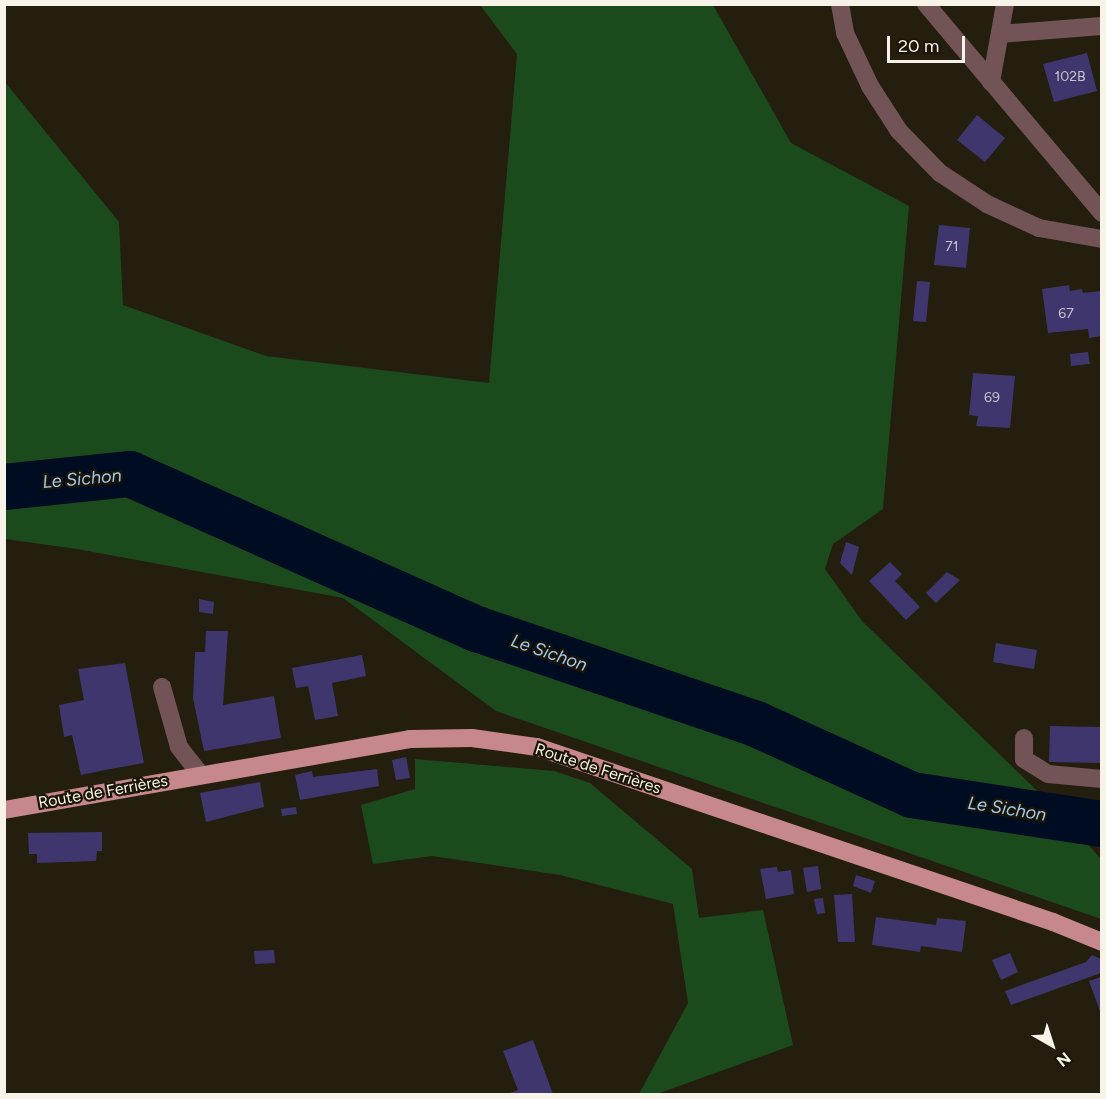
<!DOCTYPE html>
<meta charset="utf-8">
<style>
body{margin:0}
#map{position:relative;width:1106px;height:1099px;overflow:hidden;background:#241e0e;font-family:Figtree,sans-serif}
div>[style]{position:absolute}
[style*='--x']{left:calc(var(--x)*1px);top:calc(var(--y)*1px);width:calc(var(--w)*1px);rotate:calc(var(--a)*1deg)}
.green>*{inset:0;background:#1b4a1c}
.river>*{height:46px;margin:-23px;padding:0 23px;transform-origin:23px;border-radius:23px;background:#000c22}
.building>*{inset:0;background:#3f366d}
.minor>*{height:18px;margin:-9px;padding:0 9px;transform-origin:9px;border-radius:9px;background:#725356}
.major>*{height:18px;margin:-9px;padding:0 9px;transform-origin:9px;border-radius:9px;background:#c6888d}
span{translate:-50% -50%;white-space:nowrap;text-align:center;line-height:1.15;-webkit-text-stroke:4.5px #1a1506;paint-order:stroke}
.number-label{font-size:14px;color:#c9c4ca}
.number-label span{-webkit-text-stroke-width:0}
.street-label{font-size:16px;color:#f7f3e9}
.water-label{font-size:18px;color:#a1c8f2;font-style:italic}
.frame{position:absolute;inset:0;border:6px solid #f7f3e9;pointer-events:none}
.north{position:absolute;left:1022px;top:1015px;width:60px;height:60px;-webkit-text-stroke:4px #1a1506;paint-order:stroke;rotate:141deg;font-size:16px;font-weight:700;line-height:24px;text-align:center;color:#f7f3e9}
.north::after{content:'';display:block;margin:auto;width:21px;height:27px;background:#f7f3e9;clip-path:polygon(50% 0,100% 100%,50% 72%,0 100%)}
.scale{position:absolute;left:887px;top:36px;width:78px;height:27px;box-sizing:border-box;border:3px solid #f7f3e9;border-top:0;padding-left:8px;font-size:18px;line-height:21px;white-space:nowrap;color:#f7f3e9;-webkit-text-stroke:4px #1a1506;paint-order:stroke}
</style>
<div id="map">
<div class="green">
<div style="clip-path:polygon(480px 5px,713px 5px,791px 143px,909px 206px,883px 509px,833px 544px,825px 569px,862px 621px,1057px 810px,1101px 859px,1101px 919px,496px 711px,343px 598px,77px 549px,5px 539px,5px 82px,119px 222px,123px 305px,266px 356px,489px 383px,517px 54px)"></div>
<div style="clip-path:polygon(415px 759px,554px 771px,590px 783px,692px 869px,699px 918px,763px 910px,793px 1045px,657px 1094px,639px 1094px,688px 1003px,673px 904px,560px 875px,432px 856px,373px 864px,361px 805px,415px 789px)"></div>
</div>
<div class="river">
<div style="--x:4;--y:487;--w:127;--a:-5.9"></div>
<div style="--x:130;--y:474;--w:380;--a:24.1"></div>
<div style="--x:477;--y:629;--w:295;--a:18.8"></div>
<div style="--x:756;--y:724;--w:171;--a:24.5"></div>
<div style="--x:912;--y:795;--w:192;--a:8.7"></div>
</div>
<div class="building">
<div style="clip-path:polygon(1087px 53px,1097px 91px,1054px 102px,1043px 64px)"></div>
<div style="clip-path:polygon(977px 115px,1005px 138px,985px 162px,957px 140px)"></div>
<div style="clip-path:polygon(939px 225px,970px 228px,966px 268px,934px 265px)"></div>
<div style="clip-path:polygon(917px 281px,930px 282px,926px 322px,913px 321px)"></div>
<div style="clip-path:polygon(1069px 285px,1070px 291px,1082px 289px,1083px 293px,1101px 291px,1101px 336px,1089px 338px,1088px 329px,1048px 333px,1042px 289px)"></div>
<div style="clip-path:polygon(1088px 352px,1090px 364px,1071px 366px,1070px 354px)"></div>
<div style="clip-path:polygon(973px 373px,1015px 376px,1010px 428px,976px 426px,978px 416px,969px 415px)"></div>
<div style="clip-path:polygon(846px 542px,859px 547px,852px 575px,840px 563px)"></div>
<div style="clip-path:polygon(890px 562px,902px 574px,895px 581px,920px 607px,906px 620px,869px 581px)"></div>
<div style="clip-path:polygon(947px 572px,960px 580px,936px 603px,926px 593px)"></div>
<div style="clip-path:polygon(199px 599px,214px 602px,213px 614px,199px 612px)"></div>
<div style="clip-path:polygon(206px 631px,228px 631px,223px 705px,274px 696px,281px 738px,204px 751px,193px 698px,195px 652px,205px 652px)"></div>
<div style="clip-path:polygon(996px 643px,1037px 650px,1034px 669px,993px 662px)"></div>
<div style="clip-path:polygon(362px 655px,366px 676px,332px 683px,338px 716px,315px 720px,308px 686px,296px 688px,292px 668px)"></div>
<div style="clip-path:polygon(125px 663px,144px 763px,105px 770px,97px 729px,105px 770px,81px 775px,72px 735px,64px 737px,59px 705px,84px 700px,78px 669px)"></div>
<div style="clip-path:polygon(1050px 726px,1101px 727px,1101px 763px,1049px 762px)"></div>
<div style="clip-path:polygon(406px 757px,410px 778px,396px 780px,392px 760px)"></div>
<div style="clip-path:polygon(377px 769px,379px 786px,300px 800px,295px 775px,312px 771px,313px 777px)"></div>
<div style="clip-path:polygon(260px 782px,264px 807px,206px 822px,200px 793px)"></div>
<div style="clip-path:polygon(296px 807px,297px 814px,282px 816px,281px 809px)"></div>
<div style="clip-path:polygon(102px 832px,102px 851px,97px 851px,96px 861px,37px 863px,37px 854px,29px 854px,28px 833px)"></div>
<div style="clip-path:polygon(818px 866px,821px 889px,807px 892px,803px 868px)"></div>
<div style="clip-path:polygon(777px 867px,778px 872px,791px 870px,794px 894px,766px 899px,760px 869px)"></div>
<div style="clip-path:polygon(856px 875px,875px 881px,871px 893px,853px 886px)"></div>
<div style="clip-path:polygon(852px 894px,855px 942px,838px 942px,834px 895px)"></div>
<div style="clip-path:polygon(823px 898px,825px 913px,817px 914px,814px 899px)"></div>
<div style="clip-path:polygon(876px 917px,936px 925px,937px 918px,966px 921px,962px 952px,921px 946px,920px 952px,872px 945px)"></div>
<div style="clip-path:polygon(274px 950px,275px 963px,255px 964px,254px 951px)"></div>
<div style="clip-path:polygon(1010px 953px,1018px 972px,1001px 980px,992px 960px)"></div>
<div style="clip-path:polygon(1092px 955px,1101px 959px,1101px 973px,1011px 1005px,1005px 991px,1086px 962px)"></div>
<div style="clip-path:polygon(1101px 977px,1101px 1014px,1089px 981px)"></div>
<div style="clip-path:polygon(533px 1040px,553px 1094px,507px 1094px,518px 1090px,503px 1051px)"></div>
</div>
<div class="minor">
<div style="--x:840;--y:4;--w:29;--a:80"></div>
<div style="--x:845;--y:33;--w:59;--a:64.7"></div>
<div style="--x:870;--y:86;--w:54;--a:57.2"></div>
<div style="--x:899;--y:131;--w:59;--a:45.7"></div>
<div style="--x:940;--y:173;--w:56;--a:33.4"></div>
<div style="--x:987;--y:204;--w:57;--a:24.8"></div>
<div style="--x:1039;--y:228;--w:64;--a:9.9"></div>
<div style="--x:926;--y:4;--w:273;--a:49.9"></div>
<div style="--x:1000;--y:34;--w:102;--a:-4.5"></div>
<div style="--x:991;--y:82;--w:79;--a:-79.8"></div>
<div style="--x:162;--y:687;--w:62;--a:74.2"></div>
<div style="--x:179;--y:747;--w:34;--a:52"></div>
<div style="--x:1024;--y:738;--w:21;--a:90"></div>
<div style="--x:1024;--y:759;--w:28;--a:32"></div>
<div style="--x:1048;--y:774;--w:54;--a:5.3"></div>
</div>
<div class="major">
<div style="--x:4;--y:810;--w:412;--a:-9.9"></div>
<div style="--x:410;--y:739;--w:62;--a:-0.9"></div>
<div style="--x:472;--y:738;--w:66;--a:7.9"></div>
<div style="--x:537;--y:747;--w:545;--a:18.73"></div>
<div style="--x:1053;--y:922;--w:53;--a:22.2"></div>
</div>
<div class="number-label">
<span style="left:1070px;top:77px">102B</span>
<span style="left:952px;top:247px">71</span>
<span style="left:1066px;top:314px">67</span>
<span style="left:992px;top:398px">69</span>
</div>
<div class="street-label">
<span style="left:598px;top:769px;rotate:18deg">Route de Ferrières</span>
<span style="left:103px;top:792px;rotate:-10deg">Route de Ferrières</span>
</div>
<div class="water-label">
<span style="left:82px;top:479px;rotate:-5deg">Le Sichon</span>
<span style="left:549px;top:653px;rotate:19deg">Le Sichon</span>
<span style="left:1007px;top:809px;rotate:9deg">Le Sichon</span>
</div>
<div class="frame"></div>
<div class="north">N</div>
<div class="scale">20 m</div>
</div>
